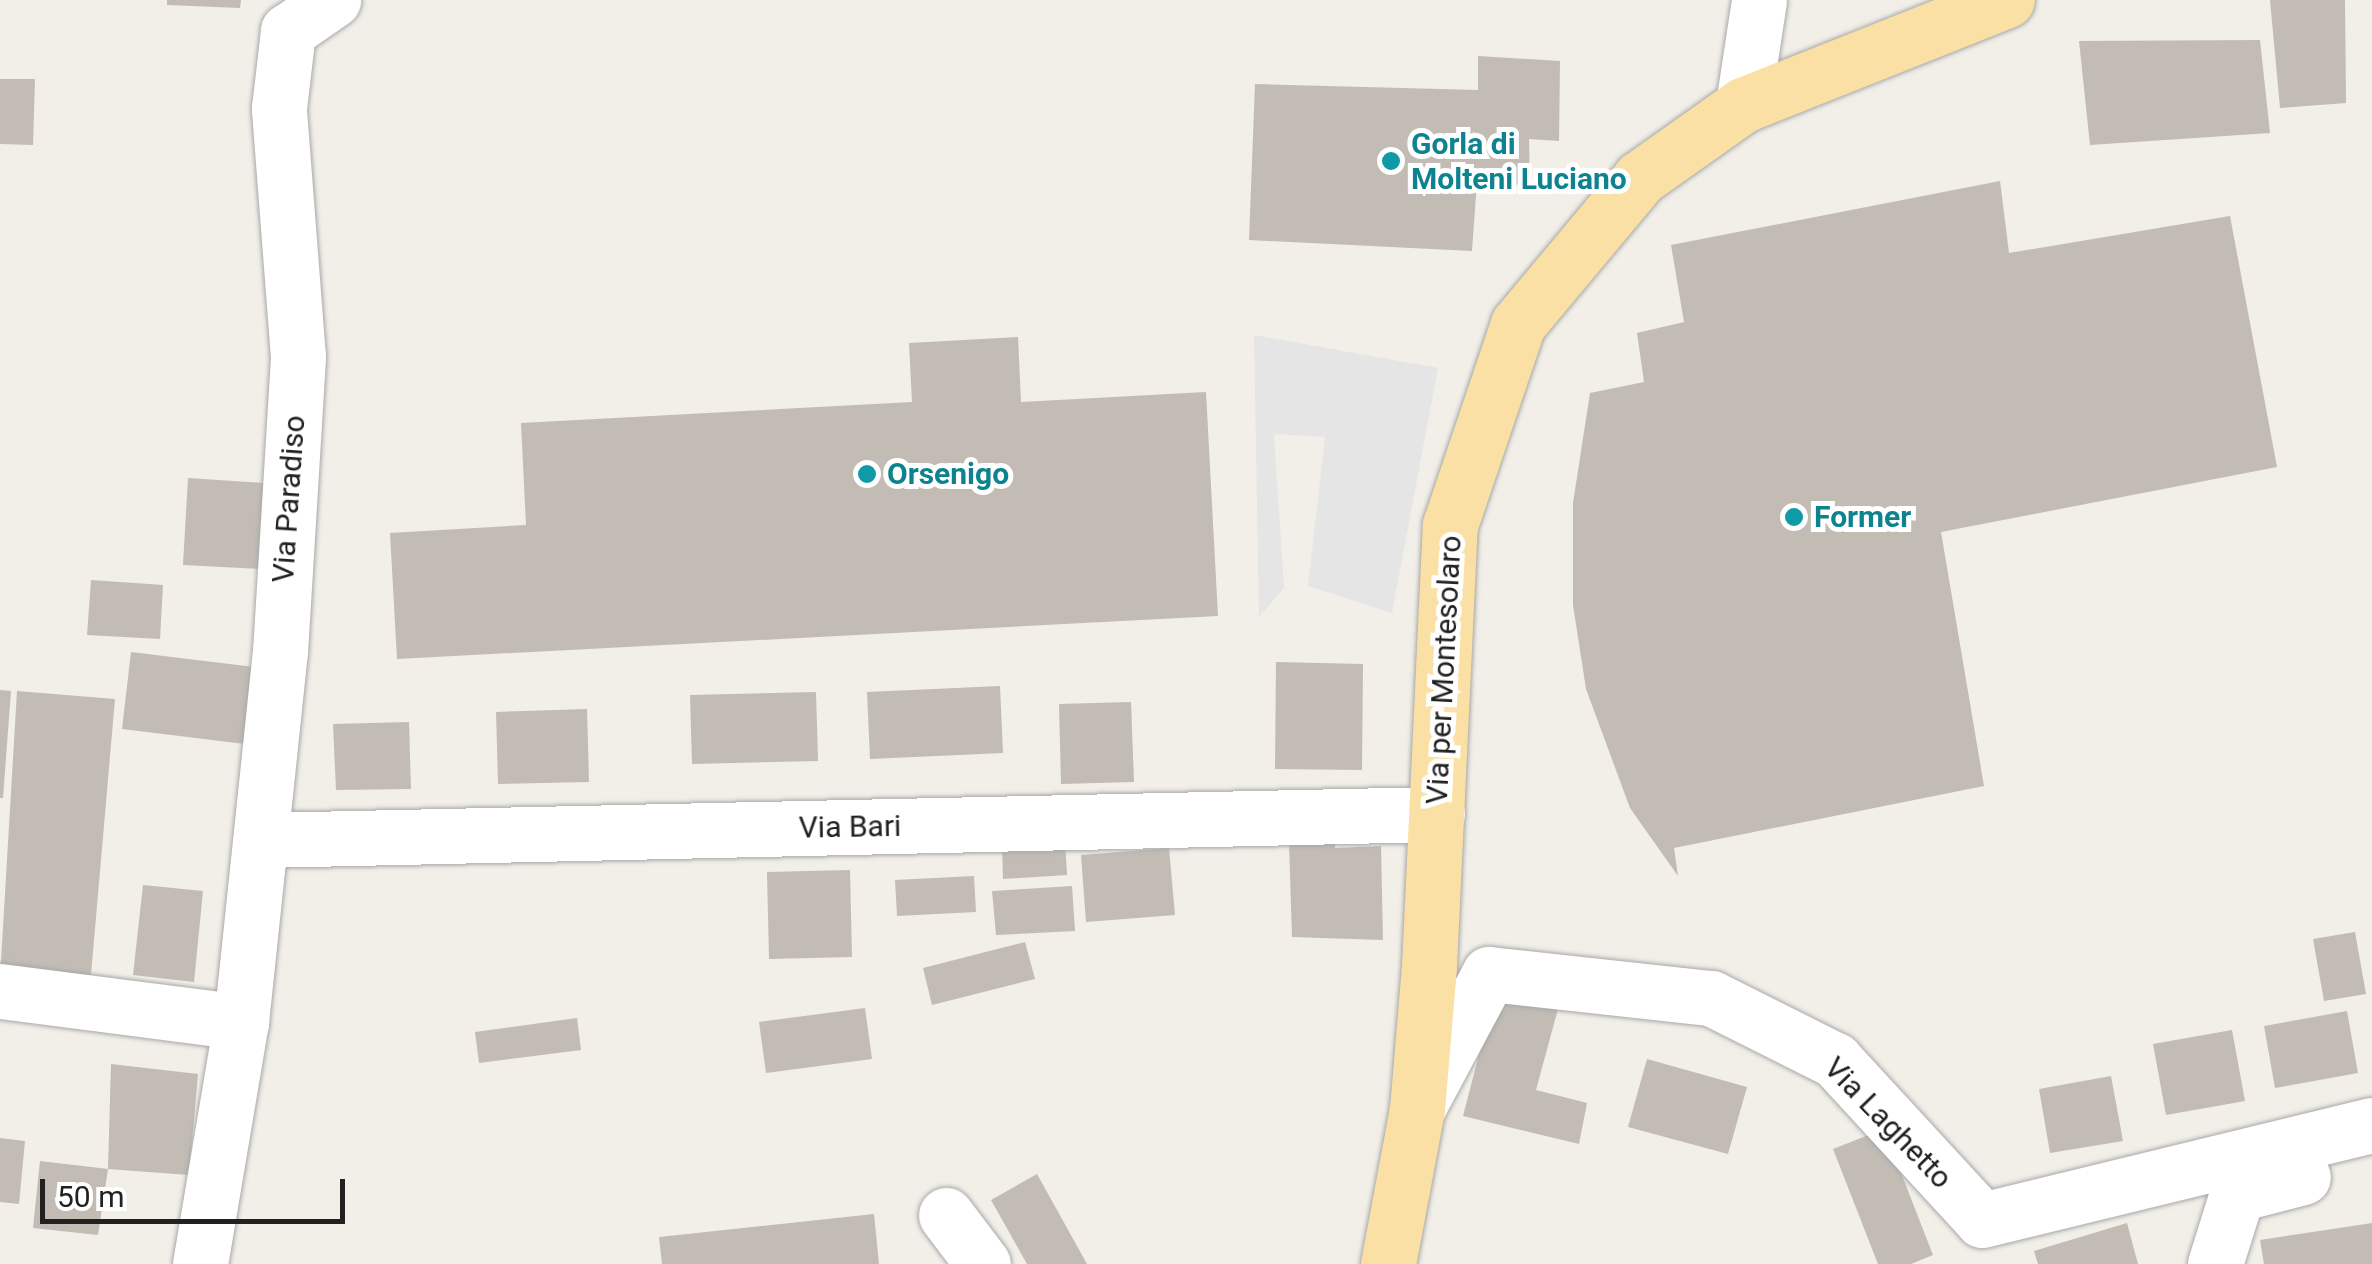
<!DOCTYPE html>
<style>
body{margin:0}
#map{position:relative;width:2372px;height:1264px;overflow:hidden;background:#f1efe8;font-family:Roboto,sans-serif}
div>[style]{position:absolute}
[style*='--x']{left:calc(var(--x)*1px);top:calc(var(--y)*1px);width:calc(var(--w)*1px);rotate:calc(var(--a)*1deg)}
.parking>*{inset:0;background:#e5e5e5}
.building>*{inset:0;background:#c2bcb5}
.roads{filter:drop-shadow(0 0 2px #a8a8a8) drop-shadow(0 0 2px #a8a8a8)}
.minor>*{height:55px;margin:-27.5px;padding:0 27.5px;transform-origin:27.5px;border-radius:27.5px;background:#fff}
.major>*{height:55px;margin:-27.5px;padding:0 27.5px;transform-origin:27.5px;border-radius:27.5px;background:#fae0a4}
.dots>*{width:28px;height:28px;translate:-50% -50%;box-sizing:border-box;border:5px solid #fff;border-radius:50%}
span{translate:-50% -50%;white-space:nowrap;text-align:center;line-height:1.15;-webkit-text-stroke:10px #fff;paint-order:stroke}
.culture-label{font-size:30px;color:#0d838f;font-weight:700}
.left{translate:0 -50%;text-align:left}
.street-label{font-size:30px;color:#212121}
.scale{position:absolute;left:40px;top:1179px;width:305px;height:45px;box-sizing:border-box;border:5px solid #212121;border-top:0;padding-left:12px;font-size:30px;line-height:35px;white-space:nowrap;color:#212121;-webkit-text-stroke:8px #fff;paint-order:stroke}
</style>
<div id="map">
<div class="parking">
<div style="clip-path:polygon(1254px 335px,1438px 368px,1392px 613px,1308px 586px,1325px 437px,1274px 434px,1284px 588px,1259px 617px)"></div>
</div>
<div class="building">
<div style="clip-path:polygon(167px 0,241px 0,240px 8px,167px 5px)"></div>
<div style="clip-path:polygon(2270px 0,2345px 0,2346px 103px,2280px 108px)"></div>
<div style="clip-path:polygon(2260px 40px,2270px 133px,2090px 145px,2079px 41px)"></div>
<div style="clip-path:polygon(1478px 56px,1560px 61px,1559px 141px,1529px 139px,1530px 186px,1477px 181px,1472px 251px,1249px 240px,1255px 84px,1478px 90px)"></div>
<div style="clip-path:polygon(0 79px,35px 79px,33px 145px,0 144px)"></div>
<div style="clip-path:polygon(2000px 181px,2009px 253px,2230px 216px,2277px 467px,1941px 532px,1984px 786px,1674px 848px,1678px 876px,1630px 808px,1586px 689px,1573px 605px,1573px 503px,1590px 393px,1644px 382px,1637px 333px,1684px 322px,1671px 245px)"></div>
<div style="clip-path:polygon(1018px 337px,1021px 402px,1206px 392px,1218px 616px,397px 659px,390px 533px,526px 525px,521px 423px,912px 402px,909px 343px)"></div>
<div style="clip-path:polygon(188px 478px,264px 483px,259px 569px,183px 565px)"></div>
<div style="clip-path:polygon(91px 580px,163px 585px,160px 639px,87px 635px)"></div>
<div style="clip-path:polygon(131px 652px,262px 668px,253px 745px,122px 729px)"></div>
<div style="clip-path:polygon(1276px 662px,1363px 664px,1362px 770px,1275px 769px)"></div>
<div style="clip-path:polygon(1000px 686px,1003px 753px,870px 759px,867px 692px)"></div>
<div style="clip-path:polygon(0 690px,11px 691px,3px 798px,0 798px)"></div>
<div style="clip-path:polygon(17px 691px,115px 699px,90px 986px,0 978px)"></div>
<div style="clip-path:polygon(816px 692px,818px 761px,692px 764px,690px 695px)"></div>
<div style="clip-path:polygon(1131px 702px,1134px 782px,1061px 784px,1059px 704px)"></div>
<div style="clip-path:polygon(587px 709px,589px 782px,498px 784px,496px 712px)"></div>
<div style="clip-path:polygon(409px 722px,411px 789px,336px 790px,333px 724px)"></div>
<div style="clip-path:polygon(1065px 840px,1067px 875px,1003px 879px,1002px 844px)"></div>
<div style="clip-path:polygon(1335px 841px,1335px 848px,1381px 846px,1383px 940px,1292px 937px,1289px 843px)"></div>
<div style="clip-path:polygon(1169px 848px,1175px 915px,1086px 922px,1081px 855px)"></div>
<div style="clip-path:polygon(850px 870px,852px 957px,769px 959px,767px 872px)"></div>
<div style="clip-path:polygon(974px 876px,976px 912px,897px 916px,895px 880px)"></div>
<div style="clip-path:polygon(143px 885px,203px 891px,194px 982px,133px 975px)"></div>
<div style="clip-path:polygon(1072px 886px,1075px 931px,996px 935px,992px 891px)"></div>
<div style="clip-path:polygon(2355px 932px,2366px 994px,2324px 1001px,2313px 939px)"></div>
<div style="clip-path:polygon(1025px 942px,1035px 979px,932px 1005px,923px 968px)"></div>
<div style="clip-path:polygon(1495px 993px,1558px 1009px,1536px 1090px,1587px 1103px,1579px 1144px,1463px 1116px)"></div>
<div style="clip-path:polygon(865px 1008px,872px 1059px,766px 1073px,759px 1022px)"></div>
<div style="clip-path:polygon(2347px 1011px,2358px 1073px,2275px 1088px,2264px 1026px)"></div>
<div style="clip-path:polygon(577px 1018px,581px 1050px,479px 1063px,475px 1032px)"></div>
<div style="clip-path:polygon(2232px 1030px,2245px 1101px,2166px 1115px,2153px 1044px)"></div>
<div style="clip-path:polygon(1647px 1059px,1747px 1087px,1728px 1154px,1628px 1127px)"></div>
<div style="clip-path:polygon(111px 1064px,198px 1074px,189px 1175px,108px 1169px)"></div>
<div style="clip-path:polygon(2111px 1076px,2123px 1141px,2050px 1153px,2039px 1089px)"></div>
<div style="clip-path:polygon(1884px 1129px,1933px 1255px,1911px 1264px,1878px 1264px,1833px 1149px)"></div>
<div style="clip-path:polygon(0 1138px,25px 1141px,19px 1204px,0 1202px)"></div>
<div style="clip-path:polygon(40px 1161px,108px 1169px,98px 1235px,33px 1228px)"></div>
<div style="clip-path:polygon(1037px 1174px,1087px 1264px,1027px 1264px,991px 1200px)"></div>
<div style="clip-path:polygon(874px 1214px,879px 1264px,662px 1264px,659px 1237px)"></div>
<div style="clip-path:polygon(2127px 1223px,2138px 1264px,2038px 1264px,2034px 1251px)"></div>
<div style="clip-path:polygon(2372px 1223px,2372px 1264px,2264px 1264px,2260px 1240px)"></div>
</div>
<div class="roads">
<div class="minor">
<div style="--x:1743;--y:105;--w:106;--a:-81.3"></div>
<div style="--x:263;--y:840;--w:1174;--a:-1.27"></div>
<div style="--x:0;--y:991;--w:243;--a:7.3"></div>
<div style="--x:1417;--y:1109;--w:153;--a:-61.9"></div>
<div style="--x:1489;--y:974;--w:223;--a:6.2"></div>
<div style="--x:1711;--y:998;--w:139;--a:26.6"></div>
<div style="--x:1835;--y:1060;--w:217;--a:47.4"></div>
<div style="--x:1982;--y:1220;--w:401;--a:-13.7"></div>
<div style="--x:946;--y:1215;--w:61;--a:52.9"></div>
<div style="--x:200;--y:1264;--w:245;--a:-80.4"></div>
<div style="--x:241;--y:1022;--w:372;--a:-84"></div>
<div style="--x:280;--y:652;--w:296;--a:-86.5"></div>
<div style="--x:298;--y:357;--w:250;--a:-94.4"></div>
<div style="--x:279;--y:108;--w:78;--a:-83.3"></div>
<div style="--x:288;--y:31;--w:55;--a:-34.6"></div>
<div style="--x:2215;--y:1264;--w:73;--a:-72.6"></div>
<div style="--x:2237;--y:1194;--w:68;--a:-14.4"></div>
</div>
<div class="major">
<div style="--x:1388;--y:1264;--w:158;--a:-79.4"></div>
<div style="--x:1417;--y:1109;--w:144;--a:-85.2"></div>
<div style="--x:1429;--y:966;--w:441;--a:-87.3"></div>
<div style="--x:1450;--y:525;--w:212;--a:-71.3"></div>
<div style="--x:1518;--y:324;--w:190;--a:-50.1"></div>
<div style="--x:1640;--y:178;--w:126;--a:-35.3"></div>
<div style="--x:1743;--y:105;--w:284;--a:-21.7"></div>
</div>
</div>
<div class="dots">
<div style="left:1391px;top:161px;background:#0f9aa8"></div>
<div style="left:867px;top:474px;background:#0f9aa8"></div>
<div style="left:1794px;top:517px;background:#0f9aa8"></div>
</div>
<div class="culture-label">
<span class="left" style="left:1411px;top:161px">Gorla di<br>Molteni Luciano</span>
<span class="left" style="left:887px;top:474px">Orsenigo</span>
<span class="left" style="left:1814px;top:517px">Former</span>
</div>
<div class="street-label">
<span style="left:289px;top:499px;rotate:-86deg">Via Paradiso</span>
<span style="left:1444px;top:670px;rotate:-87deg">Via per Montesolaro</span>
<span style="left:850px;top:827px;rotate:-1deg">Via Bari</span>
<span style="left:1888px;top:1123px;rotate:46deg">Via Laghetto</span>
</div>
<div class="scale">50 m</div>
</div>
